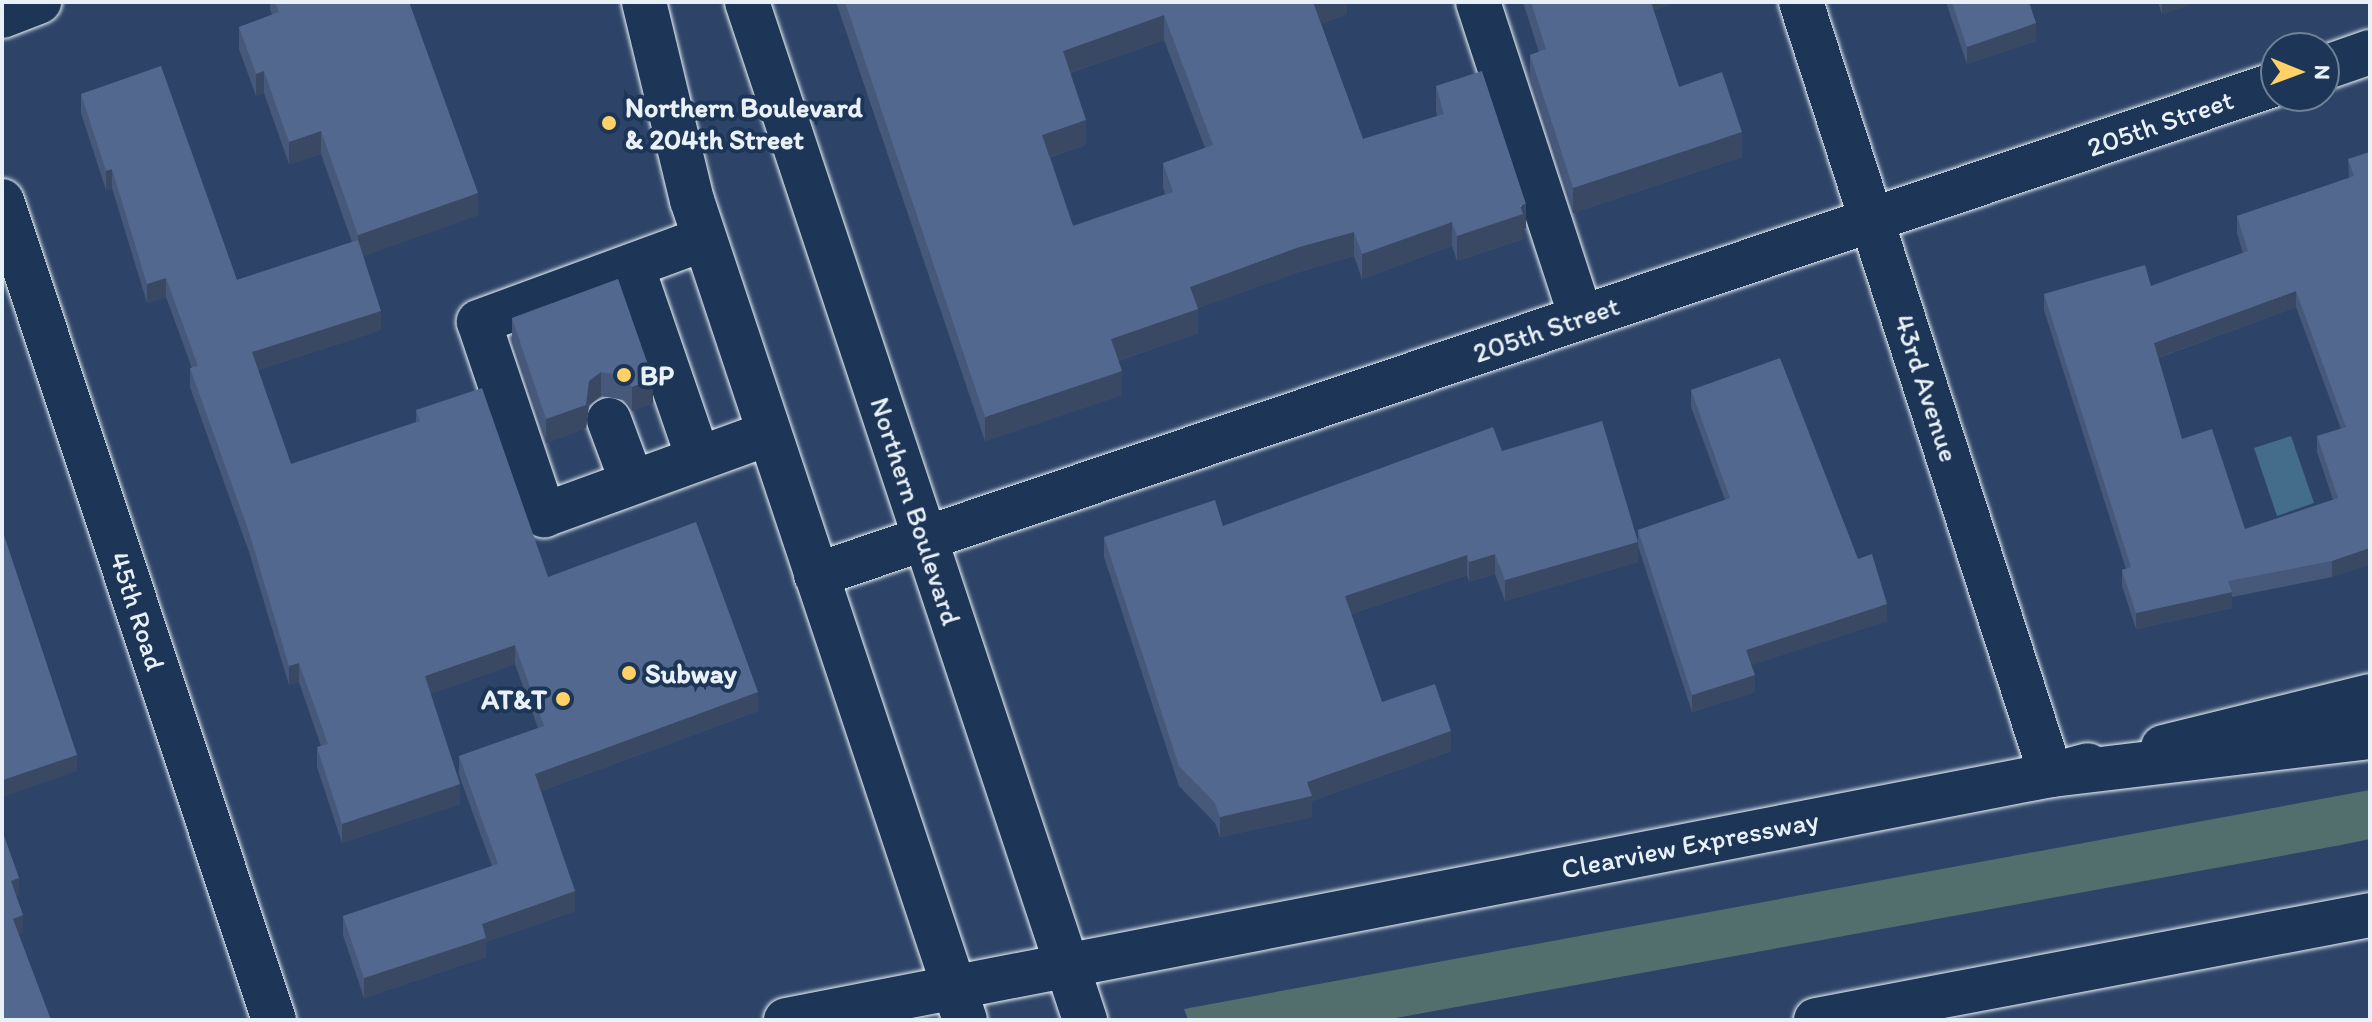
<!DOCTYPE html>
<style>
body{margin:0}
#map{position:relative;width:2372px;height:1022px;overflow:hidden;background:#2d4468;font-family:Itim,sans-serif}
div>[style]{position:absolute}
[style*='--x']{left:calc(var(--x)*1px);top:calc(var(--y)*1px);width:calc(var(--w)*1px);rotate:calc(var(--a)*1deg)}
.green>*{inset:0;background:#526f6d}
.water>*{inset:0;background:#446c8b}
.roads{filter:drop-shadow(0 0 2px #e8f1f8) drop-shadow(0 0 2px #e8f1f8)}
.minor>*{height:44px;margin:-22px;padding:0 22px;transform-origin:22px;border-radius:22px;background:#1d3557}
.major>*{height:44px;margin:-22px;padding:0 22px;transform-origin:22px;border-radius:22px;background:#1d3557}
.highway>*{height:44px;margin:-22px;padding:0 22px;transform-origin:22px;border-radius:22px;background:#1d3557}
.wall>*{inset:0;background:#47597b}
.shaded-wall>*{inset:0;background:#394964}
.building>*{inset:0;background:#52688f}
.dots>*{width:22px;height:22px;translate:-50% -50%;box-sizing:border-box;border:4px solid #1d3557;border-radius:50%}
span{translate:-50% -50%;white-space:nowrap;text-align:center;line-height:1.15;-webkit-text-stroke:8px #1d3557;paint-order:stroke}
.poi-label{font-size:28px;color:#e8f1f8;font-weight:700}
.left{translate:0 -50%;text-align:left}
.right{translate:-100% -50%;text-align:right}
.street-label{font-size:28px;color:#e8f1f8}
.frame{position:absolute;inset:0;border:4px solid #e8f1f8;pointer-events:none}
.north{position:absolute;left:2260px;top:32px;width:80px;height:80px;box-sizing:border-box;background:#1d3557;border:2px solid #6e8097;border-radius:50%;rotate:91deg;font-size:22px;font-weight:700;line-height:32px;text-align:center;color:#e8f1f8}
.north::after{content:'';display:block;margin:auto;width:28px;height:36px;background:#ffd166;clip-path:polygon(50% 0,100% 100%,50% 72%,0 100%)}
</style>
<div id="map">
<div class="green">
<div style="clip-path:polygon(2370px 790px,2370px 839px,2341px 845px,1385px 1020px,1188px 1020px,1184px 1009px)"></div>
</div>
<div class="water">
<div style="clip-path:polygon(2291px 436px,2314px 503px,2277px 516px,2254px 448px)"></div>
</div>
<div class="roads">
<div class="minor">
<div style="--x:1478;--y:2;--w:331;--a:71.9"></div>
<div style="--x:1801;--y:2;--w:812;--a:72.08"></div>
<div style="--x:2051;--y:775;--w:38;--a:-15"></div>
<div style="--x:2;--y:16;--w:40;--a:-21"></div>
<div style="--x:2324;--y:68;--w:49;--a:-19.2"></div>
<div style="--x:2;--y:201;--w:863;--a:71.63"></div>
<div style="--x:704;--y:239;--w:240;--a:159.8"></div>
<div style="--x:479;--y:322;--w:204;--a:71.4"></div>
<div style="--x:544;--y:515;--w:239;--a:-20"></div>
<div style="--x:632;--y:266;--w:203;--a:71"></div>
<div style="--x:609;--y:420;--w:66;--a:69.6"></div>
<div style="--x:816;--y:575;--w:1540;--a:-18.59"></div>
<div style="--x:2163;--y:747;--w:213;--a:-13.8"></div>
</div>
<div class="major">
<div style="--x:644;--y:2;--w:204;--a:76.4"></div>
<div style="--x:692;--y:200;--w:864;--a:71.59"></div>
<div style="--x:747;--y:2;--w:1073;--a:71.63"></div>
<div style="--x:786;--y:1020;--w:1289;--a:-10.96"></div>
</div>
<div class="highway">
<div style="--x:2051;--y:775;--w:321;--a:-6.8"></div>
<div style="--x:1816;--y:1020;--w:564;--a:-10.73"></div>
</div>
</div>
<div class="wall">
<div style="clip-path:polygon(270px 2px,409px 2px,478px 215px,363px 256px,381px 330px,258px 370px,291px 464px,416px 422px,416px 410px,548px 577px,758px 711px,541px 791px,575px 911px,486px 942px,486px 957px,364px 998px,343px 935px,343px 916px,492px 866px,459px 775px,459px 756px,538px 728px,515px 664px,430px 694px,460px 804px,342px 843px,317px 767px,317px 747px,321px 746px,299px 682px,289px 685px,249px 552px,190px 387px,190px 368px,192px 368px,166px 297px,147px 303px,112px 188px,106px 190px,81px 113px,81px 94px,237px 280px,352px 242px,321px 154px,289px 164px,264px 93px,256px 96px,239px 49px,239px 27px,272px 15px,270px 9px)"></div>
<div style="clip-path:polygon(evenodd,836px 2px,1347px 2px,1347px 14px,1321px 24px,1363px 139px,1437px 116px,1436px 111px,1436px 86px,1526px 228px,1523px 229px,1523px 239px,1457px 261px,1452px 246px,1362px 279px,1354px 256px,1299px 272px,1198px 308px,1198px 333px,1118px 361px,1122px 395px,985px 441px,836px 2px,1164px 40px,1205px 148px,1163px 163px,1163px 187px,1165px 194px,1073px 226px,1050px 157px,1086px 145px,1070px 73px,1164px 40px)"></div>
<div style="clip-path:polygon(1523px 2px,1677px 2px,1653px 10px,1679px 87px,1742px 157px,1573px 213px,1530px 79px,1530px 55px,1539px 52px)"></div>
<div style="clip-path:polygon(1946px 2px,2029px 2px,2036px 41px,1967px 64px)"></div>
<div style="clip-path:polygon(2158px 2px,2197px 2px,2162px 14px)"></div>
<div style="clip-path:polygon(evenodd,2370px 152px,2332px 577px,2232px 597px,2232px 608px,2136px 629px,2122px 586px,2122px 570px,2126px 569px,2044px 310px,2044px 294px,2151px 286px,2243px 253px,2237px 233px,2237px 216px,2349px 178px,2348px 159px,2370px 152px,2296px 307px,2341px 429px,2317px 436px,2317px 452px,2333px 500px,2245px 529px,2182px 439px,2158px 358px,2296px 307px)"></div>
<div style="clip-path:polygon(618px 279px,653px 403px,632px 411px,624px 400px,601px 396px,589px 405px,586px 428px,546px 443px,512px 342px,512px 318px)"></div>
<div style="clip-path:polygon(1691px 390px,1858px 559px,1887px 621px,1751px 665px,1755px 692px,1692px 712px,1638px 546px,1638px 530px,1725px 500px,1691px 407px)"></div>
<div style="clip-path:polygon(1502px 451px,1638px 562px,1505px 601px,1495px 574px,1469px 582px,1467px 575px,1351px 614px,1382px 702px,1451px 751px,1312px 801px,1312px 817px,1220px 837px,1215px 823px,1179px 786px,1104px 557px,1104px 537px,1223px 526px)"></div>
</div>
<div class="shaded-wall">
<div style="clip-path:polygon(1313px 2px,1347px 2px,1347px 14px,1313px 27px)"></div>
<div style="clip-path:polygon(1646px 2px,1677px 2px,1646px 12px)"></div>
<div style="clip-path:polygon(2162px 2px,2197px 2px,2162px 14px)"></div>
<div style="clip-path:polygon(1164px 15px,1164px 40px,1063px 75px,1063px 51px)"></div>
<div style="clip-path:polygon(2036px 23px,2036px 41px,1967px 64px,1967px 47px)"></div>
<div style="clip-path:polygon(264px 71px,264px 93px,256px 96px,256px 74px)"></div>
<div style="clip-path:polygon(1086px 120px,1086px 145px,1042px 159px,1042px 135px)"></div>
<div style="clip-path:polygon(321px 131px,321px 154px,289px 164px,289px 142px)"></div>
<div style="clip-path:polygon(1742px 132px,1742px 157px,1573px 213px,1573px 188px)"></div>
<div style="clip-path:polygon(112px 169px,112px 188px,106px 190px,106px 171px)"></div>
<div style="clip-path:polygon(478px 193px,478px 215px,358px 258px,358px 235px)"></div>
<div style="clip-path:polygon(1526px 204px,1526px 228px,1523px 229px,1523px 239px,1457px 261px,1457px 236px)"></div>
<div style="clip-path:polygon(1452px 222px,1452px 246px,1362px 279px,1362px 254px)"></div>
<div style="clip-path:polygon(1354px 232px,1354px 256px,1299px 272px,1190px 311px,1190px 287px,1299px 247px)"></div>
<div style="clip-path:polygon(166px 278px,166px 297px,147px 303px,147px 284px)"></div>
<div style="clip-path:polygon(2296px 291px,2296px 307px,2154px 359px,2154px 343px)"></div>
<div style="clip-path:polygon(1198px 309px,1198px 333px,1111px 363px,1111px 339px)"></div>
<div style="clip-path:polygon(381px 311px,381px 330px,252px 372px,252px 352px)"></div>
<div style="clip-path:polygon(1122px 371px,1122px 395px,985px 441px,985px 417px)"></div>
<div style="clip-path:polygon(601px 372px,601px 396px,589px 405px,586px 428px,546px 443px,546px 419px,589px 381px)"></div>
<div style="clip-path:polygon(653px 379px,653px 403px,632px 411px,632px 387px)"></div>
<div style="clip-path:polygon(1638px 542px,1638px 562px,1505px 601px,1505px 580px)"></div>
<div style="clip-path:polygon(2370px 548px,2370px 565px,2332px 577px,2332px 561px)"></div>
<div style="clip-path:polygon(1495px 554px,1495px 574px,1469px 582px,1469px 562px)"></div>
<div style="clip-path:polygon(1467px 555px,1467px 575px,1345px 616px,1345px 596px)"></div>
<div style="clip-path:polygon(2232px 592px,2232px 608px,2136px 629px,2136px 613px)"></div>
<div style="clip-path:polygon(1887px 604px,1887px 621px,1746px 667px,1746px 650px)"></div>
<div style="clip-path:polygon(515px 645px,515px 664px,425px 696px,425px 676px)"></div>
<div style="clip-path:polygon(299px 663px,299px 682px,289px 685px,289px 666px)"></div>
<div style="clip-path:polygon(1755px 675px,1755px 692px,1692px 712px,1692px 695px)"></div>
<div style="clip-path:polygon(758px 692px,758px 711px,535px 793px,535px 774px)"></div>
<div style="clip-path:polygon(1451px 731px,1451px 751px,1312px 801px,1312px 817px,1220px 837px,1220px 817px,1307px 782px)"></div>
<div style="clip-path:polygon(77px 755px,77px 771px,3px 797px,3px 780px)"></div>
<div style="clip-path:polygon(460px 784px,460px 804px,342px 843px,342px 824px)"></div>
<div style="clip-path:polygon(19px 878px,19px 895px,11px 899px,11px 881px)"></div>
<div style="clip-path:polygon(575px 891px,575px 911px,486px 942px,486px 957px,364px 998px,364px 978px,482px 924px)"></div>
<div style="clip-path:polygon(23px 915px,23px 933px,13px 936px,13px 919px)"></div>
</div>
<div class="building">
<div style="clip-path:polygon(275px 2px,409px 2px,478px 193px,358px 235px,321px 131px,289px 142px,264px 71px,256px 74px,239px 27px,279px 12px)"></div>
<div style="clip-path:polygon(evenodd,845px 2px,1314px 2px,1313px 2px,1363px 139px,1444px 114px,1436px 86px,1482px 71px,1526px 204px,1520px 206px,1523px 214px,1457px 236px,1452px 222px,1362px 254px,1354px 232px,1299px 247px,1190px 287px,1198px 309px,1111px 339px,1122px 371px,985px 417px,845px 2px,1164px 15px,1213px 145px,1163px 163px,1173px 192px,1073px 226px,1042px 135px,1086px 120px,1063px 51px,1164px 15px)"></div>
<div style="clip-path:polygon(1531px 2px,1651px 2px,1679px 87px,1722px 72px,1742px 132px,1573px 188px,1530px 55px,1546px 49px)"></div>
<div style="clip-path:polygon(1952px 2px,2029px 2px,2036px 23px,1967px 47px)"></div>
<div style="clip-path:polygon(161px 66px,237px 280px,358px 240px,381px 311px,252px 352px,291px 464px,420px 421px,416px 410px,482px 388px,548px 577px,696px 522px,758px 692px,535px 774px,575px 891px,482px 924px,486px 938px,364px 978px,343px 916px,498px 864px,459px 756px,544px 726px,515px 645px,425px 676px,460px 784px,342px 824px,317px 747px,328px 744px,299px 663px,289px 666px,249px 532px,190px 368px,198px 366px,166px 278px,147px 284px,112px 169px,106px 171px,81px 94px)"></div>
<div style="clip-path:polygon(evenodd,2370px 152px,2370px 548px,2332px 561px,2228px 581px,2232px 592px,2136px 613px,2122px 570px,2131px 567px,2044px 294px,2145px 265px,2151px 286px,2248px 251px,2237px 216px,2354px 176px,2348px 159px,2370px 152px,2296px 291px,2346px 427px,2317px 436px,2338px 498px,2245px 529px,2212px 429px,2182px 439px,2154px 343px,2296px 291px)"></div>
<div style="clip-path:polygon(618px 279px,653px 379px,632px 387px,624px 376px,601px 372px,589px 381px,586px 405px,546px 419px,512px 318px)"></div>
<div style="clip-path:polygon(1780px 358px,1858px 559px,1872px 554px,1887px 604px,1746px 650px,1755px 675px,1692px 695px,1638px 530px,1730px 498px,1691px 390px)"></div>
<div style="clip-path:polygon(1602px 421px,1638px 542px,1505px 580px,1495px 554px,1469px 562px,1467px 555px,1345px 596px,1382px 702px,1435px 684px,1451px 731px,1307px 782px,1312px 796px,1220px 817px,1215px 803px,1179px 766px,1104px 537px,1215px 500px,1223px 526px,1493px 427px,1502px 451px)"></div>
<div style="clip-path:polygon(2px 529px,77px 755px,3px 780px,2px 777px)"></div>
<div style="clip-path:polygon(3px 833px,19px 878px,11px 881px,23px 915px,13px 919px,51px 1020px,2px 1020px,2px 834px)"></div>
</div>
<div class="dots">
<div style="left:609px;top:123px;background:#ffd166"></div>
<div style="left:624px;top:375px;background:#ffd166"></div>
<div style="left:629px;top:673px;background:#ffd166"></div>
<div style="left:563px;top:699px;background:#ffd166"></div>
</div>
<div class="poi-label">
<span class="left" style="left:625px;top:123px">Northern Boulevard<br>&amp; 204th Street</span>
<span class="left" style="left:640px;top:375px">BP</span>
<span class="left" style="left:645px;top:673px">Subway</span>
<span class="right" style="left:547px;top:699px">AT&amp;T</span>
</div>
<div class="street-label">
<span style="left:2160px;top:123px;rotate:-19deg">205th Street</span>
<span style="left:1546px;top:329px;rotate:-19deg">205th Street</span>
<span style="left:1927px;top:388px;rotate:72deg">43rd Avenue</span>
<span style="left:916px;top:511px;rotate:72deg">Northern Boulevard</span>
<span style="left:138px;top:611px;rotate:72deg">45th Road</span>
<span style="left:1690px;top:844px;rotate:-11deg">Clearview Expressway</span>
</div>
<div class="frame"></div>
<div class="north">N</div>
</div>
